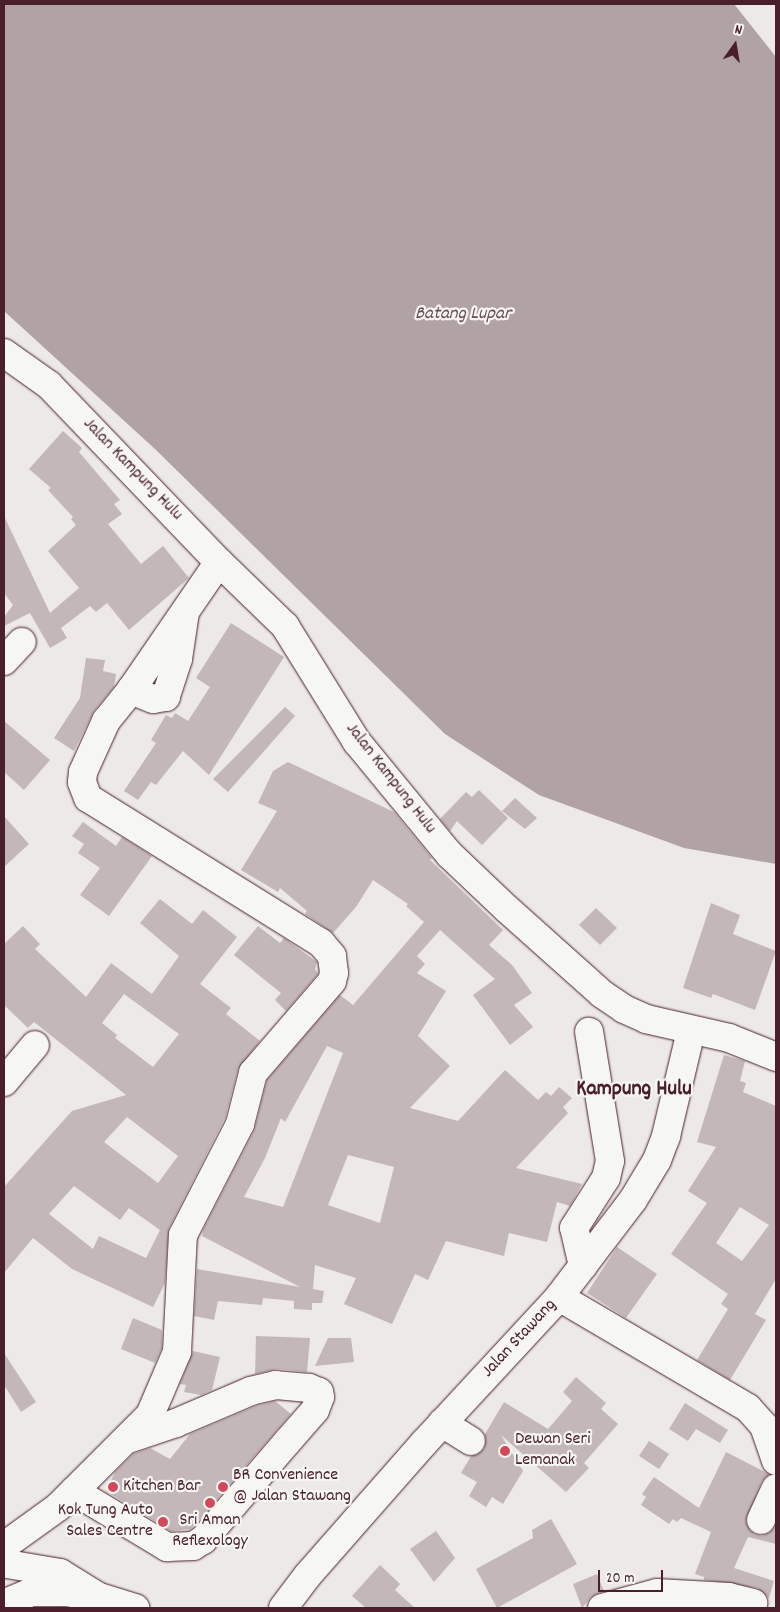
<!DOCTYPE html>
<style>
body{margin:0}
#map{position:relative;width:780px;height:1612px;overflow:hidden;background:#ece9e6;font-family:Dekko,sans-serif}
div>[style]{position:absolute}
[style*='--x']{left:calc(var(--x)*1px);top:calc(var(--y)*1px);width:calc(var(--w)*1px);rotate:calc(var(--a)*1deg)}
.water>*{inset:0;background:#b1a2a3}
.building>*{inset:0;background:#c4b7b7}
.roads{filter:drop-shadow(0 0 1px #4a1f2b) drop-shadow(0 0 1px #4a1f2b)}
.minor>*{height:28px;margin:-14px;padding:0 14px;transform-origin:14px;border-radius:14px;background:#f6f6f2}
.major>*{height:28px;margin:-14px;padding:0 14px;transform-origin:14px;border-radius:14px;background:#f6f6f2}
.dots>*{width:14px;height:14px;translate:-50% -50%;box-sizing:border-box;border:2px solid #f6f6f2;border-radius:50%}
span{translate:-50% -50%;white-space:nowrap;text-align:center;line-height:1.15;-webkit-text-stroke:4.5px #f6f6f2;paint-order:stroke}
.street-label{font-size:18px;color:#4a1f2b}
.poi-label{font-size:18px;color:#4a1f2b}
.left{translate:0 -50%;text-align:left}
.right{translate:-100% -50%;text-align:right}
.water-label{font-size:19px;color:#6e4d55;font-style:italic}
.district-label{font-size:22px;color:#4a1f2b;font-weight:700}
.frame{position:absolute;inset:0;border:5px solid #4a1f2b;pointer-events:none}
.north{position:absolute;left:710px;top:20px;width:50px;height:50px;-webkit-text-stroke:4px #f6f6f2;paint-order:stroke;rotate:13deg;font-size:14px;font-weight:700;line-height:20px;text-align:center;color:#4a1f2b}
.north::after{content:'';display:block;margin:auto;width:18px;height:22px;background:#4a1f2b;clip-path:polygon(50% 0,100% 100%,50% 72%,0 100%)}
.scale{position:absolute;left:598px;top:1570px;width:65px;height:22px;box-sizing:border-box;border:2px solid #4a1f2b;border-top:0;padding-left:6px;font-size:15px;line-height:18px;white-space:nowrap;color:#4a1f2b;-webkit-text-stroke:4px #f6f6f2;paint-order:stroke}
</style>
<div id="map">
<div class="water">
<div style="clip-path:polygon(4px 4px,734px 4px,776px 57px,776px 864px,684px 848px,539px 795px,445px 734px,155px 449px,4px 311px)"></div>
</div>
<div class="building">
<div style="clip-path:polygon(63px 431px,82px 448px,79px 452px,120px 500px,114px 504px,122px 514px,108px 524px,141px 564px,163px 546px,189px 578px,129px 630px,107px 603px,96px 612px,90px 606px,61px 628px,67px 638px,50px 648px,30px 613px,4px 626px,4px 617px,13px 605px,4px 593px,4px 516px,50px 613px,79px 588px,48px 551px,76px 525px,71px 519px,73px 517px,48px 490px,51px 488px,29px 469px)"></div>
<div style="clip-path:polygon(231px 623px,284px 657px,209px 775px,183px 751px,156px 785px,151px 782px,138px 800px,124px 791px,156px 743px,151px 740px,166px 715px,172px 718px,175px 713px,188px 721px,210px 687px,196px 678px)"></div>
<div style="clip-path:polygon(86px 658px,105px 660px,103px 671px,116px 674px,114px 687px,94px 711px,74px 751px,54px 738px,80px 698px)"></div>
<div style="clip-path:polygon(285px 707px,295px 716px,228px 792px,213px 779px)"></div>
<div style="clip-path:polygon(4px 721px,50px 760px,24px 790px,4px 772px)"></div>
<div style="clip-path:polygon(evenodd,288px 762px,394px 812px,432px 858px,430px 860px,503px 930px,489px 945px,512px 965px,532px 993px,514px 1005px,533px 1027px,510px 1045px,473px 995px,495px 979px,440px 930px,417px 956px,425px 964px,417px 973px,446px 991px,418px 1036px,450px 1066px,410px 1108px,458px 1121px,505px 1070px,538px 1100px,546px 1092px,551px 1096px,559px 1087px,572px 1098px,563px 1107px,568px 1113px,516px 1168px,582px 1184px,570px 1206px,557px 1202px,547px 1242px,509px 1233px,504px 1256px,446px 1241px,428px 1280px,415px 1274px,392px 1324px,344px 1304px,356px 1278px,315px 1265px,313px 1289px,324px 1291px,322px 1303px,312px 1303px,312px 1310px,294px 1309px,294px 1301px,263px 1298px,262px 1305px,218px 1301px,214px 1320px,194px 1316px,197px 1269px,300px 1287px,202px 1236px,203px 1230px,254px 1131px,267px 1080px,340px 995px,353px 1005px,424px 922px,406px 906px,408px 904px,373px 880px,356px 907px,333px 933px,305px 914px,307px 911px,280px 888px,278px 892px,241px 870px,277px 811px,258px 803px,273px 771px,288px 762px,327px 1046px,343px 1053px,283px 1207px,244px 1197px,265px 1158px,281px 1118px,285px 1122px,327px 1046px,288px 762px,348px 1155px,394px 1167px,380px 1223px,328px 1205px,348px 1155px)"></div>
<div style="clip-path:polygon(479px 790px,508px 818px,482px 845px,457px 821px,450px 831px,440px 819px,466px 792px,472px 797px)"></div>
<div style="clip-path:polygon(515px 798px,537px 818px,525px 829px,502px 811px)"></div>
<div style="clip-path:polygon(4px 816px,29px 844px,4px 867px)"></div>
<div style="clip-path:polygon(83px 822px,116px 846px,122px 837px,152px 856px,109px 916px,80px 895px,100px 868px,78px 853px,84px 844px,72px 836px)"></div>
<div style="clip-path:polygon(evenodd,160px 899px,192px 924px,203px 910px,237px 937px,200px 984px,231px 1008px,226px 1014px,260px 1041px,238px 1069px,225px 1118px,169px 1228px,165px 1283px,153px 1307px,72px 1269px,33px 1238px,4px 1273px,4px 1187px,72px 1111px,126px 1095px,34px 1022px,28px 1028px,4px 1005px,4px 944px,23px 926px,40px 944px,35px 949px,86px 997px,111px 963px,152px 994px,179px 956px,140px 923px,160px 899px,124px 994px,179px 1034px,153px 1067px,115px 1038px,117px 1035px,102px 1023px,124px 994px,160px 899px,127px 1117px,178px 1156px,158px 1183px,104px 1142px,127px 1117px,160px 899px,74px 1186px,120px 1220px,129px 1208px,160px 1230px,146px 1258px,99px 1236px,93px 1249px,49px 1214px,74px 1186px)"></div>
<div style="clip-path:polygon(711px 903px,740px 915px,733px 934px,776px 951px,755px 1010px,713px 994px,711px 998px,683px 988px)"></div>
<div style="clip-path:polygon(596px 908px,617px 928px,600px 945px,579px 925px)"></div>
<div style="clip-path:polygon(258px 926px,280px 943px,284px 938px,317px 962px,315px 969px,318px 974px,286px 1011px,275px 1000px,281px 993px,234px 955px)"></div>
<div style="clip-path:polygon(evenodd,724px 1055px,745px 1061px,740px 1081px,746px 1083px,743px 1092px,776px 1106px,776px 1279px,755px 1314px,766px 1320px,730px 1380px,697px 1360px,728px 1309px,721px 1304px,728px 1294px,671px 1254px,707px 1203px,688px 1191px,716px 1147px,697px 1142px,724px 1055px,740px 1207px,769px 1225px,742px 1261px,716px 1243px,740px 1207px)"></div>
<div style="clip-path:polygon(617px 1247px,657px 1274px,626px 1318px,587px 1293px)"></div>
<div style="clip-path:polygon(133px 1318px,162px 1330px,162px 1348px,155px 1363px,121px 1349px)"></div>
<div style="clip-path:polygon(256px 1336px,310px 1338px,307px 1372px,277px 1369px,255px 1374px)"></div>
<div style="clip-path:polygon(328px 1338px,351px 1338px,354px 1362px,315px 1366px)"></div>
<div style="clip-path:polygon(193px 1351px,220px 1357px,212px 1390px,201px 1395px,184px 1392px,186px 1385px,180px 1384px)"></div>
<div style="clip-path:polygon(4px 1353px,36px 1402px,21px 1412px,4px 1385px)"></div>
<div style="clip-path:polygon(576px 1377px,606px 1403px,601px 1409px,618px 1424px,584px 1463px,589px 1468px,566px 1492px,501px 1435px,523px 1471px,503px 1504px,492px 1497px,486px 1507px,469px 1496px,477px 1482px,461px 1473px,471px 1456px,484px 1449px,485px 1434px,504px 1402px,548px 1429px,572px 1401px,563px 1392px)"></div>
<div style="clip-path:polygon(275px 1401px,291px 1414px,191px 1529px,171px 1531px,106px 1491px,115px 1472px,133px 1454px,150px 1448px,170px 1459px,190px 1434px,256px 1406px)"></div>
<div style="clip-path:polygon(685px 1403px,728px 1430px,720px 1443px,696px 1429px,688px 1441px,669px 1429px)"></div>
<div style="clip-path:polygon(649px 1441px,669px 1454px,659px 1469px,639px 1456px)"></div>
<div style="clip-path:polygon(726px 1452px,769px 1474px,762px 1481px,746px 1522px,754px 1534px,762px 1536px,770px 1532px,776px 1524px,776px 1544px,748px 1537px,734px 1568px,774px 1581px,769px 1598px,757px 1588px,704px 1580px,704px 1577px,695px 1574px,711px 1532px,681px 1518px,677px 1522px,673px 1519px,669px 1524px,641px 1505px,646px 1497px,642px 1494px,654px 1477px,699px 1508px)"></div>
<div style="clip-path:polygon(551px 1519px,577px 1564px,497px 1608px,476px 1569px,533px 1538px,532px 1530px)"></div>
<div style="clip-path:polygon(436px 1531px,455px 1558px,434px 1582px,410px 1549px)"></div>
<div style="clip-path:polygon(380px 1565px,400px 1584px,395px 1590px,415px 1608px,366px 1608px,352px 1596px)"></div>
<div style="clip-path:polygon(597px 1574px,604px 1591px,591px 1597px,582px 1608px,573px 1584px)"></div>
</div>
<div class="roads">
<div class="minor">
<div style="--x:4;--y:353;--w:55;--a:35.4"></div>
<div style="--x:49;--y:385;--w:245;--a:46.2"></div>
<div style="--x:219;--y:562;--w:92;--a:44.1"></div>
<div style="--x:285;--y:626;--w:137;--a:58.2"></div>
<div style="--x:357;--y:742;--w:145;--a:50.6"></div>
<div style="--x:449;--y:854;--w:80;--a:43.5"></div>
<div style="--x:507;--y:909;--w:127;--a:41.8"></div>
<div style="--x:602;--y:994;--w:27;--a:34"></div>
<div style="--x:624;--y:1009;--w:24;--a:24"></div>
<div style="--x:646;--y:1019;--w:85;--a:12.9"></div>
<div style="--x:729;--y:1038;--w:51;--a:22"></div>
<div style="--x:185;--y:612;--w:48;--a:98.5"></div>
<div style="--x:178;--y:659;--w:40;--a:108"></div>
<div style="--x:166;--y:697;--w:13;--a:171"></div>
<div style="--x:153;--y:699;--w:24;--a:-158"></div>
<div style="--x:131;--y:690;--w:155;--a:-55.5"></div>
<div style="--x:4;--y:661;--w:26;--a:-47"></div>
<div style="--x:4;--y:1082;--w:48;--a:-50"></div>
<div style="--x:583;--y:1266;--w:39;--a:-103"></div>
<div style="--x:574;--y:1228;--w:59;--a:-57.4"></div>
<div style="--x:606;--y:1178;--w:17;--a:-77"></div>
<div style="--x:610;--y:1161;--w:131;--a:-99.2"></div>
<div style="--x:559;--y:1297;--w:219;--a:30.4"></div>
<div style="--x:748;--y:1408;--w:24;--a:48"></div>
<div style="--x:764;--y:1426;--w:37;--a:71"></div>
<div style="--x:442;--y:1423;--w:34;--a:32"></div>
<div style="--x:74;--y:1491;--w:109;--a:31.1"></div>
<div style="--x:167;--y:1547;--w:26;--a:-2"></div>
<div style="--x:193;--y:1546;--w:12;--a:-31"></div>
<div style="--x:203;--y:1540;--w:130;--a:-49.4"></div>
<div style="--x:288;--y:1441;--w:41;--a:-48.9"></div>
<div style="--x:315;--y:1410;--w:14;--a:-69"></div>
<div style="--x:320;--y:1397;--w:5;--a:-101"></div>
<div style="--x:319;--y:1392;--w:11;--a:-158"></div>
<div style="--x:309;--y:1388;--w:33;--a:-175"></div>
<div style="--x:276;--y:1385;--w:26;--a:167"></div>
<div style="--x:251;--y:1391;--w:82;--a:156.9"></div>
<div style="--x:176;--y:1423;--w:51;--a:161.6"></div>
<div style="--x:761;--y:1520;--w:35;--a:-65"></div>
<div style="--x:4;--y:1546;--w:67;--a:-35.8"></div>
<div style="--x:58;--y:1507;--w:130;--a:-45"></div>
<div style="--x:150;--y:1415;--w:69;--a:-66.8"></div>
<div style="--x:177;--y:1352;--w:117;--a:-87.1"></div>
<div style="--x:183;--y:1235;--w:125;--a:-62.8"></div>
<div style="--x:240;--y:1124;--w:53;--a:-75.7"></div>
<div style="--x:253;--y:1073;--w:121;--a:-49.3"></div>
<div style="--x:332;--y:981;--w:8;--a:-76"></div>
<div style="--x:334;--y:973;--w:17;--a:-97"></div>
<div style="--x:332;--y:956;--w:17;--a:-130"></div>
<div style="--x:321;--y:943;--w:274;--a:-148.1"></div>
<div style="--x:88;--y:798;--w:17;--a:-111"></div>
<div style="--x:82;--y:782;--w:10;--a:-84"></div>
<div style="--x:83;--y:772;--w:56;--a:-65.7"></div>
<div style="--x:106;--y:721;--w:40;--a:-51"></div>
<div style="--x:283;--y:1608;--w:41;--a:-52.9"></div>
<div style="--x:308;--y:1575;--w:176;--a:-48.7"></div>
<div style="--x:424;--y:1443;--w:199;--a:-47.2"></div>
<div style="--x:559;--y:1297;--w:122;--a:-52.7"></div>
<div style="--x:633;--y:1200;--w:47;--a:-59"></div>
<div style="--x:657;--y:1160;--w:26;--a:-69"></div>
<div style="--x:666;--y:1136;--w:108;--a:-76.6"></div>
<div style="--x:602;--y:1608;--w:57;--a:-15.3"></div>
<div style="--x:657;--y:1593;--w:72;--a:3.2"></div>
<div style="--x:729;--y:1597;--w:25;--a:14"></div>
</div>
<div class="major">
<div style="--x:7;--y:1564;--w:54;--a:9.6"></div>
<div style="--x:60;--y:1573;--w:46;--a:31.6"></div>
<div style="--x:99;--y:1597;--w:38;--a:17"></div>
<div style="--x:8;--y:1602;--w:26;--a:-23"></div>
<div style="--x:32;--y:1592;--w:34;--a:0"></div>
<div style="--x:66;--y:1592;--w:22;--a:10"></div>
</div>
</div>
<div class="dots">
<div style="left:505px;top:1451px;background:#d1495b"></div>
<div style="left:113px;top:1487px;background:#d1495b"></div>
<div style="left:223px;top:1487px;background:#d1495b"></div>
<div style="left:210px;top:1503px;background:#d1495b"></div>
<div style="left:163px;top:1522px;background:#d1495b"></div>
</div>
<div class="street-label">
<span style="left:132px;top:470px;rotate:46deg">Jalan Kampung Hulu</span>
<span style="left:390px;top:779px;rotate:52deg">Jalan Kampung Hulu</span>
<span style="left:520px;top:1339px;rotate:-47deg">Jalan Stawang</span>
</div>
<div class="poi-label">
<span class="left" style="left:515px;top:1451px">Dewan Seri<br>Lemanak</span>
<span class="left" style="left:233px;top:1487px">BR Convenience<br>@ Jalan Stawang</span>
<span class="left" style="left:123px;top:1487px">Kitchen Bar</span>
<span class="right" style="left:153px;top:1522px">Kok Tung Auto<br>Sales Centre</span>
<span style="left:210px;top:1532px">Sri Aman<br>Reflexology</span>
</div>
<div class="water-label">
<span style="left:463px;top:315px">Batang Lupar</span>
</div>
<div class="district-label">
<span style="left:634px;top:1090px">Kampung Hulu</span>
</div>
<div class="frame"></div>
<div class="north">N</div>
<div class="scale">20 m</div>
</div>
